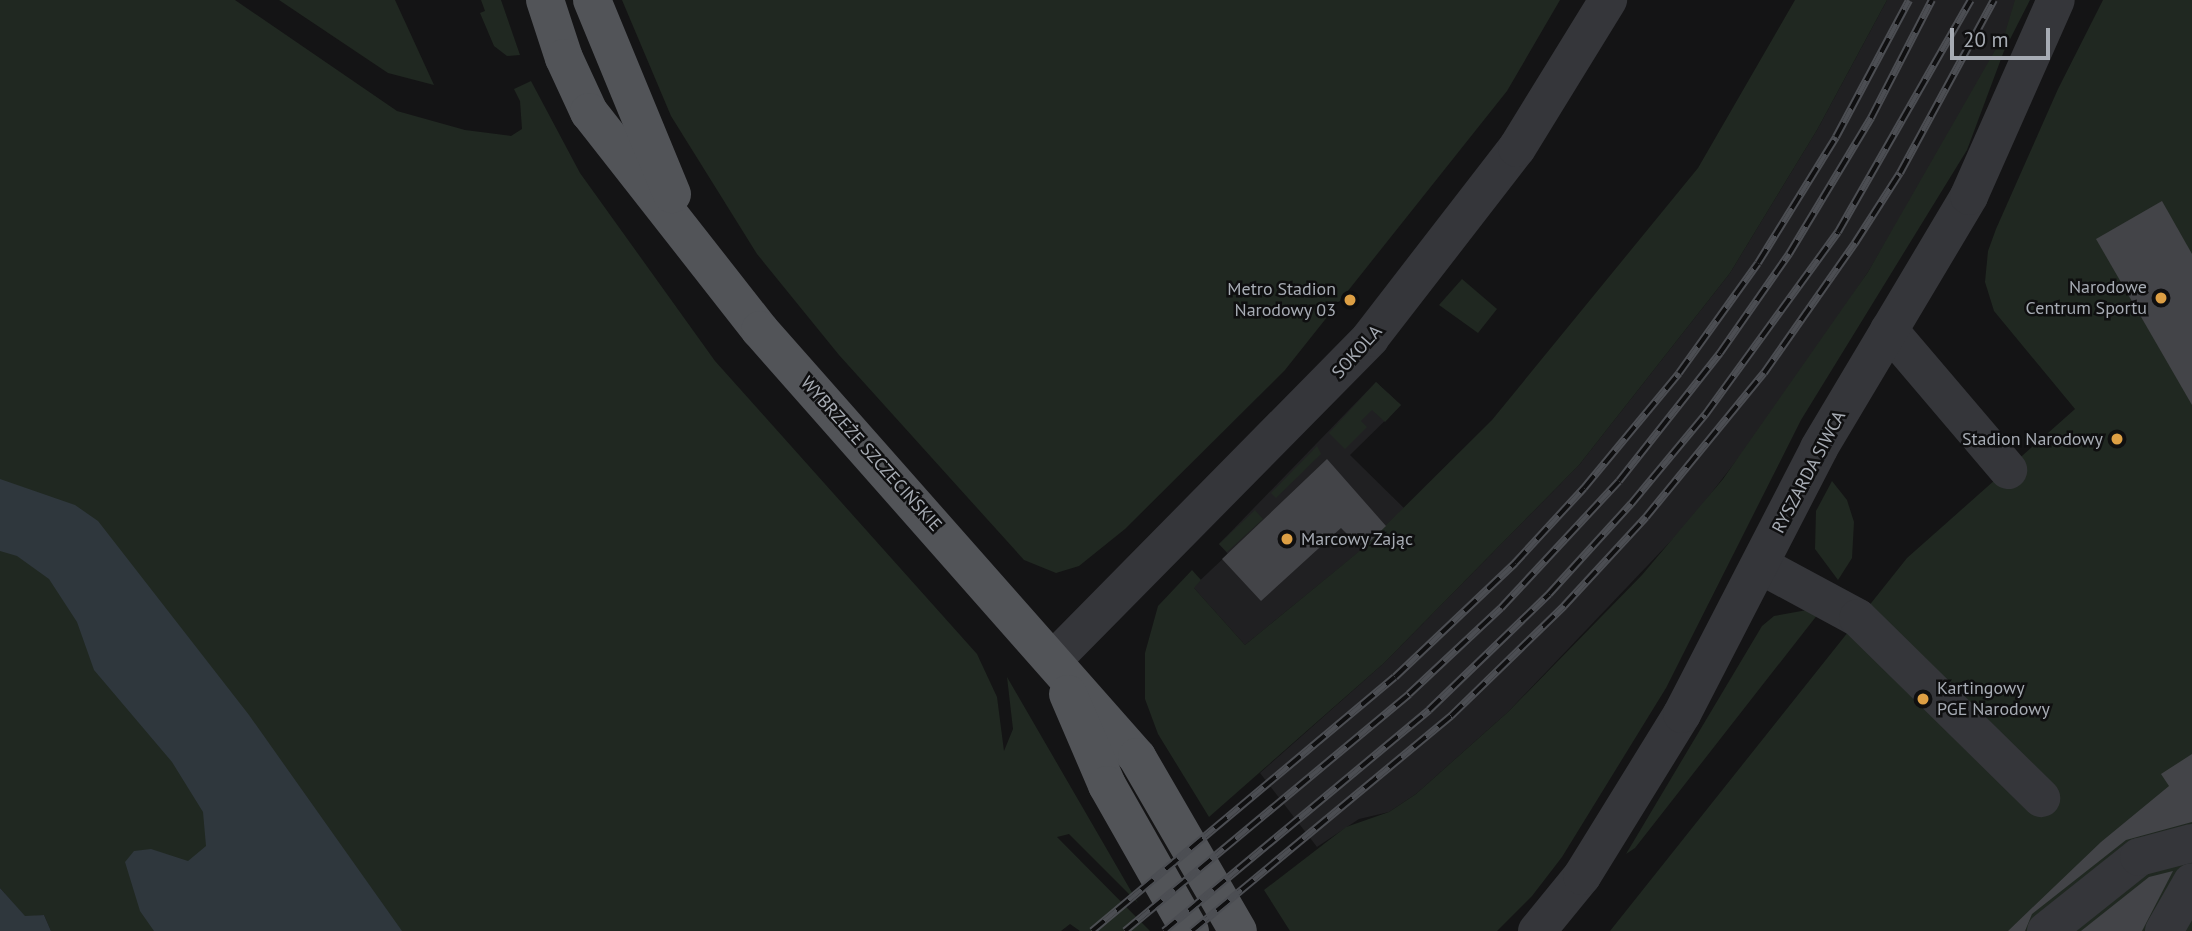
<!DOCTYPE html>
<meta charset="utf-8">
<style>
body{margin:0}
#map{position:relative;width:2192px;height:931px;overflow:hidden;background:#141415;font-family:"PT Sans",sans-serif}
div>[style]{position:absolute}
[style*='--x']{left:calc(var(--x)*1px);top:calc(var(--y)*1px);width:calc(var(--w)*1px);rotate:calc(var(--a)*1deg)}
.built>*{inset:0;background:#202022}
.green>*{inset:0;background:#202821}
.water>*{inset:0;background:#2f373d}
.building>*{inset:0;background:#434448}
.minor>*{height:38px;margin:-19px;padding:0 19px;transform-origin:19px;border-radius:19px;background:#35363a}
.major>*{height:38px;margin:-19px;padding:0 19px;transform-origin:19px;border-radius:19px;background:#525458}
.rail>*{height:8px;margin-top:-4px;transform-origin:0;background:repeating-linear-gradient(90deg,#0f0f10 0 16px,#4c4e53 0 32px);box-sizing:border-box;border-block:2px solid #4c4e53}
.dots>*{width:19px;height:19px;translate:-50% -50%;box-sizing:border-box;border:4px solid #0f0f10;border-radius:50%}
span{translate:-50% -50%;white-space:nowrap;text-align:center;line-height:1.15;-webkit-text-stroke:5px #0f0f10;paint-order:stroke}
.poi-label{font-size:18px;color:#a7acb4}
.right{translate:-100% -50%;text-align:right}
.left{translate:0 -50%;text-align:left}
.street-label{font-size:18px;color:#a7acb4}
.scale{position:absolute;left:1950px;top:28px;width:100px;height:32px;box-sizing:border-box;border:4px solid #a7acb4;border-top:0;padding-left:9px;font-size:21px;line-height:24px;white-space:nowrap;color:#a7acb4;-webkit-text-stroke:5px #0f0f10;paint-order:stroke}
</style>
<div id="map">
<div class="built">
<div style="clip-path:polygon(1887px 0,2020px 0,1989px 70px,1868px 272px,1780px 404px,1689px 522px,1508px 712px,1416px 794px,1389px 812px,1359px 819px,1317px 847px,1260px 773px,1384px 663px,1579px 465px,1730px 273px,1817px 130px)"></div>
<div style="clip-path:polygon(1376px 382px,1401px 405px,1350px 455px,1408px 512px,1245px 645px,1193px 587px,1228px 554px,1219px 544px)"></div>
</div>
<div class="green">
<div style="clip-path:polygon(0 0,235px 0,397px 111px,465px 130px,511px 136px,522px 129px,520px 101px,514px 89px,531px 81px,580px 173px,715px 361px,977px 654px,997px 697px,1004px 751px,1013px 729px,1007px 677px,1138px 903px,1069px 834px,1057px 837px,1150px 931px,1080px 931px,1070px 924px,1061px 931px,51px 931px,44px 915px,25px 917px,0 888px)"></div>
<div style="clip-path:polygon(279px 0,395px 0,434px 85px,388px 73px)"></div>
<div style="clip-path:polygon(481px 0,501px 0,520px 55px,507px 56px,494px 46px,480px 13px,485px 11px)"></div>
<div style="clip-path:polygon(622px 0,1560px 0,1507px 91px,1285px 370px,1125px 529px,1079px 566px,1056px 573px,1024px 560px,839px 355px,757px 254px,671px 116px)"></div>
<div style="clip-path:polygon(1795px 0,1887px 0,1817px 130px,1730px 273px,1579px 465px,1384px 663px,1209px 817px,1158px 734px,1145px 699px,1145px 653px,1158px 606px,1192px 570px,1201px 580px,1194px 588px,1245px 645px,1362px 549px,1492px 420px,1698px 168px)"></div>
<div style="clip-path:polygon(2015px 0,2030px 0,2004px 51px,1967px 150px,1801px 420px,1666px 688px,1562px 857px,1532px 896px,1497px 931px,1290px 931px,1264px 890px,1346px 827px,1389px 812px,1416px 794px,1508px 712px,1642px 575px,1723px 479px,1868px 272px,2005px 33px)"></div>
<div style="clip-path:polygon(2103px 0,2192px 0,2192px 931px,1610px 931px,1907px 558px,2075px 409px,1994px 311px,1985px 282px,1988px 251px,1996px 229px,2058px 89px)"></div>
<div style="clip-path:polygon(1462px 279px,1497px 309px,1478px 333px,1439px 305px)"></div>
<div style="clip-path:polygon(1376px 382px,1401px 405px,1385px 422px,1372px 410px,1361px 421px,1367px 427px,1345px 449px,1329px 433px)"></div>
<div style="clip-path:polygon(1317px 446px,1321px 454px,1276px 498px,1271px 493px)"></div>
<div style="clip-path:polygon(1832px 481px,1847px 500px,1854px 522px,1852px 558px,1838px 580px,1815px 549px,1816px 511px)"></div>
<div style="clip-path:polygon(1255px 510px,1263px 519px,1227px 552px,1219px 544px)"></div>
<div style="clip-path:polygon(1807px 610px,1818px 614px,1635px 848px,1626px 854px,1762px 626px,1774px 616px)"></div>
</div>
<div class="water">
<div style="clip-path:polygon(0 479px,75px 505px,98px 521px,249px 715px,402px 931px,154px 931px,140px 911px,125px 862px,134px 851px,151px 849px,188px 861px,206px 846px,203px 812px,172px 762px,94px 670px,77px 622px,49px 579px,17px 556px,0 551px)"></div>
<div style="clip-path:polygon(0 888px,25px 916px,44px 915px,51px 931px,0 931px)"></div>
</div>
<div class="building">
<div style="clip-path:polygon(2162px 201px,2192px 254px,2192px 405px,2096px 239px)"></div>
<div style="clip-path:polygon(1327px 459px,1386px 526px,1362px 549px,1341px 528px,1261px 601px,1222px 559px)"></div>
<div style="clip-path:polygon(2192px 754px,2192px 822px,2126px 840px,2032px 914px,2025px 931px,2008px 931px,2101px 842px,2169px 786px,2161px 774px)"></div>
<div style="clip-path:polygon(2173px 871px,2142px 931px,2081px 931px,2149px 877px)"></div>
</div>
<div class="minor">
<div style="--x:1889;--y:330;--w:184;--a:49.6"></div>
<div style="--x:1760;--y:565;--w:111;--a:28.4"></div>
<div style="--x:1858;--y:618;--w:257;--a:44.5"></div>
<div style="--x:1053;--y:660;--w:452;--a:-45.4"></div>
<div style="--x:1370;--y:338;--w:240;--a:-52.3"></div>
<div style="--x:1517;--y:148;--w:174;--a:-58.4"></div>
<div style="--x:1537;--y:931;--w:71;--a:-50.7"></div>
<div style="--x:1582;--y:876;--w:190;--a:-58.3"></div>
<div style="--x:1682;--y:714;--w:299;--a:-62.7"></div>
<div style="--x:1819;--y:448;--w:293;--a:-59.2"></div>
<div style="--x:1969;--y:196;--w:214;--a:-66.1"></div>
<div style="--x:2046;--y:931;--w:119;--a:-38.5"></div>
<div style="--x:2139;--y:857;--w:55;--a:-14.8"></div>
<div style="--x:2164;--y:931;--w:56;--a:-60.3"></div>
</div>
<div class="major">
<div style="--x:545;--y:0;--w:61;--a:71.9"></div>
<div style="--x:564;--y:58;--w:60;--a:65.2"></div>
<div style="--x:589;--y:112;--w:277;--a:51.9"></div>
<div style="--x:760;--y:330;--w:570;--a:48.56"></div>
<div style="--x:1137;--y:757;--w:201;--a:59.9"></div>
<div style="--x:592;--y:0;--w:210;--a:67.6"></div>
<div style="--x:1068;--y:694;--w:99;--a:66.8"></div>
<div style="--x:1107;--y:785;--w:168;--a:60.4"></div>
</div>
<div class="rail">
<div style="--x:1092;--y:931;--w:395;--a:-40"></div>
<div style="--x:1395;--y:677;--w:166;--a:-43.5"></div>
<div style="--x:1515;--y:563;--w:102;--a:-47.4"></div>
<div style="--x:1584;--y:488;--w:149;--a:-50.4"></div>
<div style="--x:1679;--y:373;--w:135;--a:-54.3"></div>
<div style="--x:1758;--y:263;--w:148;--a:-58.2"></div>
<div style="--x:1836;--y:137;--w:155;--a:-61.9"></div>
<div style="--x:1125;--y:931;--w:370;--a:-39.8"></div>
<div style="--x:1409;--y:694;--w:126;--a:-43.1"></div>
<div style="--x:1501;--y:608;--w:173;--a:-47.1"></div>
<div style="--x:1619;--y:481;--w:163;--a:-51.7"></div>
<div style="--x:1720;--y:353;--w:121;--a:-55.1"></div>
<div style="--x:1789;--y:254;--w:159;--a:-58.9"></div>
<div style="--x:1871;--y:118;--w:133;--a:-62.7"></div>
<div style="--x:1164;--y:931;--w:345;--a:-39.8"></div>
<div style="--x:1429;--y:710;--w:167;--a:-44"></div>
<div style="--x:1549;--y:594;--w:122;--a:-47.7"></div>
<div style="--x:1631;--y:504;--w:116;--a:-50.3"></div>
<div style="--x:1705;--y:415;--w:226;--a:-54"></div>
<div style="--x:1838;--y:232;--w:267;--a:-60.2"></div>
<div style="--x:1192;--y:931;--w:337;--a:-39.7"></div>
<div style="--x:1451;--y:716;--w:158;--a:-44.2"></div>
<div style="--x:1564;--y:606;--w:121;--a:-47.3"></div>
<div style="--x:1646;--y:517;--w:186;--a:-50.7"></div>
<div style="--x:1764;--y:373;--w:159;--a:-55"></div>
<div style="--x:1855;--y:243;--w:83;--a:-57.3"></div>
<div style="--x:1900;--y:173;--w:197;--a:-61.5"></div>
</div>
<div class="dots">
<div style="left:2161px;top:298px;background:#dd9f44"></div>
<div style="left:1350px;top:300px;background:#dd9f44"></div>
<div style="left:2117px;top:439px;background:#dd9f44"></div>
<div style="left:1287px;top:539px;background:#dd9f44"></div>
<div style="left:1923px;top:699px;background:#dd9f44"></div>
</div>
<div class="poi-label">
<span class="right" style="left:2147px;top:298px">Narodowe<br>Centrum Sportu</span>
<span class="right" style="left:1336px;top:300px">Metro Stadion<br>Narodowy 03</span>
<span class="right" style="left:2103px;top:439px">Stadion Narodowy</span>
<span class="left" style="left:1301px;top:539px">Marcowy Zając</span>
<span class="left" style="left:1937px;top:699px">Kartingowy<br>PGE Narodowy</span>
</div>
<div class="street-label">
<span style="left:1357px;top:352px;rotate:-48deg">SOKOLA</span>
<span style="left:871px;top:454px;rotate:48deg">WYBRZEŻE SZCZECIŃSKIE</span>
<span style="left:1809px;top:472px;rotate:-62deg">RYSZARDA SIWCA</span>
</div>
<div class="scale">20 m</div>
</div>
